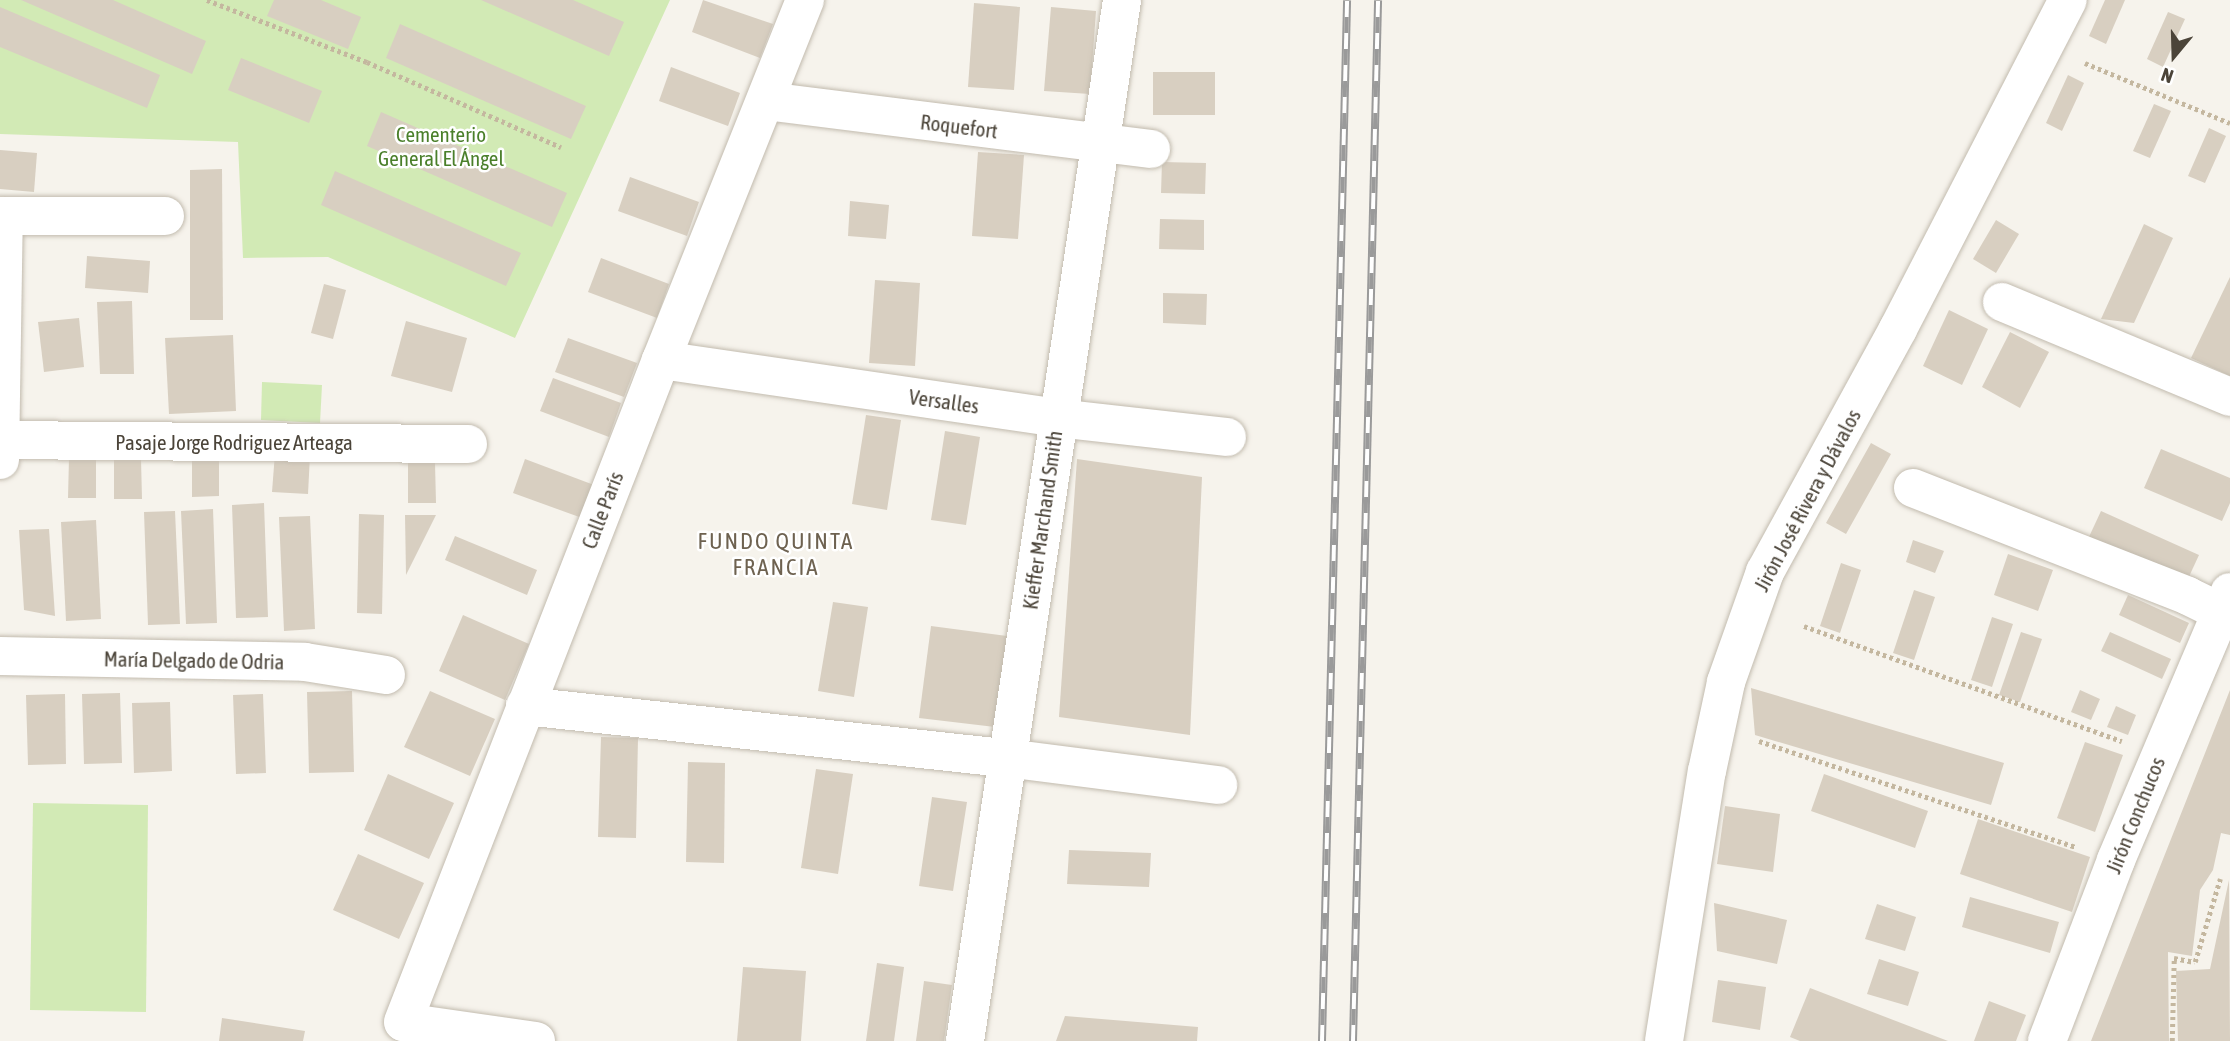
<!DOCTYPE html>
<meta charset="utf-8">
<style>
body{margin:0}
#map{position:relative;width:2230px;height:1041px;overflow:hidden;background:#f6f3ec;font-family:"Asap Condensed",sans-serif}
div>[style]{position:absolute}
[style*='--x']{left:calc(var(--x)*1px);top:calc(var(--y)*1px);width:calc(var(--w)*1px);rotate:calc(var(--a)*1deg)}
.green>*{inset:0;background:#d2eab5}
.building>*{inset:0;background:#d8cfc1}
.path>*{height:4.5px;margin-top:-2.25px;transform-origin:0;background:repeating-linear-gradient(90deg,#c4b79f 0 3.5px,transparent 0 7px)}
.roads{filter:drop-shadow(0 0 2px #c2bbae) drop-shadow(0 0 2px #c2bbae)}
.minor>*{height:38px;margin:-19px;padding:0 19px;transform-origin:19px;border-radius:19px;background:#fff}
.rail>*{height:8px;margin-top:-4px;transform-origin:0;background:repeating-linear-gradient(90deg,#fff 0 16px,#9a9a9a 0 32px);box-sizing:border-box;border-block:2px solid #9a9a9a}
span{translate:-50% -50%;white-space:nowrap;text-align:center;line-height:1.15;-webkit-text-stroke:5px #fff;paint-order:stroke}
.street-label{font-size:21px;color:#4b4439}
.park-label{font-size:21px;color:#4a7f2a}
.neighbourhood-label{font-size:23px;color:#6e6250;letter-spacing:2px}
.north{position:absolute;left:2139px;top:21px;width:70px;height:70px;-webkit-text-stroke:5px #fff;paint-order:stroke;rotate:199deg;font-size:19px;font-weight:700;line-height:28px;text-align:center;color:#4b4439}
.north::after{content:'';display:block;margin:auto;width:24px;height:32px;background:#4b4439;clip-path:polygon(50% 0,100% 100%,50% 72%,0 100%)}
</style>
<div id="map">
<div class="green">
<div style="clip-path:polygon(0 0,670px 0,515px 338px,328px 257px,243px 258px,238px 142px,0 134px)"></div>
<div style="clip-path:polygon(262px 382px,322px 385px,320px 423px,261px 420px)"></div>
<div style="clip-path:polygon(33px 803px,148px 805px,146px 1012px,30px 1010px)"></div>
</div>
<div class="building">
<div style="clip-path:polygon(21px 0,113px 0,206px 41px,192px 74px)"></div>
<div style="clip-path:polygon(274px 0,321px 0,361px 17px,348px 49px,267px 16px)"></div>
<div style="clip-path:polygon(481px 0,573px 0,624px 22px,609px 56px)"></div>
<div style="clip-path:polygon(703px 0,773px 24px,760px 58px,692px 32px)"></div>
<div style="clip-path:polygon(2105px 0,2125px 0,2106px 44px,2089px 36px)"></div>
<div style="clip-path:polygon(974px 3px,1020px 7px,1014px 90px,968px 87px)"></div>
<div style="clip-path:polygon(0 7px,160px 75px,147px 108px,0 47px)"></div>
<div style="clip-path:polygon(1051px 7px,1096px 11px,1090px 94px,1044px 91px)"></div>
<div style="clip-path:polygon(2168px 12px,2185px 19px,2163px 67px,2147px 59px)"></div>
<div style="clip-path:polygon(400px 24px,586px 106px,571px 139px,386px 58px)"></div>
<div style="clip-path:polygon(241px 58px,322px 91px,309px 123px,228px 90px)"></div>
<div style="clip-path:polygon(671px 67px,740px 93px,728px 126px,659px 101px)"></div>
<div style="clip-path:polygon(1153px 72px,1215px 72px,1215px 115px,1153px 115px)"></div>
<div style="clip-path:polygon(2068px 75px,2084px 83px,2062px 131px,2046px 123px)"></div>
<div style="clip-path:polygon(2154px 104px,2171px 111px,2150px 158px,2133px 151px)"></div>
<div style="clip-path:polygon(381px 112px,567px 193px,552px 227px,367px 146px)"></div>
<div style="clip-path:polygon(2209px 128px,2226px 136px,2205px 183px,2188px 176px)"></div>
<div style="clip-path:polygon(0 150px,37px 153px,34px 192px,0 189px)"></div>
<div style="clip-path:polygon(978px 152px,1024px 155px,1018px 239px,972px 236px)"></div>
<div style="clip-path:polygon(1162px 162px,1206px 163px,1205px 194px,1161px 193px)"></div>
<div style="clip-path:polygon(222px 169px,223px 320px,190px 320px,190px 170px)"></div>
<div style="clip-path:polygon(335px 171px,521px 253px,506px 286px,321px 205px)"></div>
<div style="clip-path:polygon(630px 177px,699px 202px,687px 236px,618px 211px)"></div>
<div style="clip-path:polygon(850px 201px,889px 205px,886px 239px,848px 236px)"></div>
<div style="clip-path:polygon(1160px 219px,1204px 220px,1204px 250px,1159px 249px)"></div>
<div style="clip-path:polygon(1996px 220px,2019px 234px,1996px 273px,1973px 259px)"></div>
<div style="clip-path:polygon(2144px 224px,2173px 238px,2134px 323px,2101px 319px)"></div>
<div style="clip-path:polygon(87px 256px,150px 261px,148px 293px,85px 288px)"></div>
<div style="clip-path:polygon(601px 258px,669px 284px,657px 318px,588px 292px)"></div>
<div style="clip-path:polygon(2230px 277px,2230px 376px,2191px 358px)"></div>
<div style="clip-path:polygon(875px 280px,920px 283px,915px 366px,869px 363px)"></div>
<div style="clip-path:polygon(324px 284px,346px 290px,333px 339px,311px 333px)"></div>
<div style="clip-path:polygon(1163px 293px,1207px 294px,1206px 325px,1163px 323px)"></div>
<div style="clip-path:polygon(132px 301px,134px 374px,100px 374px,97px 302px)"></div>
<div style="clip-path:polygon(1949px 310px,1988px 329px,1962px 385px,1923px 366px)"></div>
<div style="clip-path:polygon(79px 318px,84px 367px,44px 372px,38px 322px)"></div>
<div style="clip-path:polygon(406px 321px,467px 338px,452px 392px,391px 376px)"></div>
<div style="clip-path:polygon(2010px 332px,2049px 352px,2020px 408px,1982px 387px)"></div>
<div style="clip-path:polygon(233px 335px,236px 411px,169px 414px,165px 338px)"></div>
<div style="clip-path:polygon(568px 338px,637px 363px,624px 397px,555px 372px)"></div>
<div style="clip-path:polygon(553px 378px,621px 403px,609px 437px,540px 411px)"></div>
<div style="clip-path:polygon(866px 415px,901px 420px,887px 510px,852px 504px)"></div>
<div style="clip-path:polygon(945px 431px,980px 437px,966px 525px,931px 520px)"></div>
<div style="clip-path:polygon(1871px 443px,1891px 454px,1846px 534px,1826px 523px)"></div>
<div style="clip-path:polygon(2161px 449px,2230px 478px,2230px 503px,2222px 521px,2144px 488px)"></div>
<div style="clip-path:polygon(275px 453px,310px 455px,308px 494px,272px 492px)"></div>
<div style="clip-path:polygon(219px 456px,219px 496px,192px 497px,192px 457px)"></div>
<div style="clip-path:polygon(69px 458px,96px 458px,96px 498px,68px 498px)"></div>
<div style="clip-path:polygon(114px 459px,141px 459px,142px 499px,114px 499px)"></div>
<div style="clip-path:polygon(525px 459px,594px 485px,582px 518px,513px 493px)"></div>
<div style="clip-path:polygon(1077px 459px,1202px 477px,1190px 735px,1059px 717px)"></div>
<div style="clip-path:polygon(408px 463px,435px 463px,436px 503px,408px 503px)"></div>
<div style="clip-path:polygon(264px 503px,268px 617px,236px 618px,232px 505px)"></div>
<div style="clip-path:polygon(213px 509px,217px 623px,186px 624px,181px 511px)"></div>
<div style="clip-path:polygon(175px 511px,180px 624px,148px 625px,144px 512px)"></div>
<div style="clip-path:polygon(2101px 511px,2199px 555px,2186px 583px,2088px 539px)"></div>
<div style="clip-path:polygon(359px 514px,384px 515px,382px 614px,357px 613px)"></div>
<div style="clip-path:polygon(405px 515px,436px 515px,406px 575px)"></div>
<div style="clip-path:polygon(310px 516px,315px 629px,284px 631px,279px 517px)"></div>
<div style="clip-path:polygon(96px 520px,101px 619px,66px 621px,61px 522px)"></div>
<div style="clip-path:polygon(49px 529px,55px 616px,24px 610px,19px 530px)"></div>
<div style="clip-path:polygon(455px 536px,537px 570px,527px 595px,445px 560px)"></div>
<div style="clip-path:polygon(1913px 540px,1944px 551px,1935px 573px,1906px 562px)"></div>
<div style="clip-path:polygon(2008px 554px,2053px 570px,2038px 611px,1994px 595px)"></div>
<div style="clip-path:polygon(1841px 563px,1861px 570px,1840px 633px,1820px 626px)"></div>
<div style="clip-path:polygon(1914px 590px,1935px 597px,1914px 660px,1893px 653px)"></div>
<div style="clip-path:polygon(2128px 595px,2189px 623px,2180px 643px,2119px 615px)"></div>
<div style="clip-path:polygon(833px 602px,868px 607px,854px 697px,818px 691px)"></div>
<div style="clip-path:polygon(463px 615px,529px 644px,505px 700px,439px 671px)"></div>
<div style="clip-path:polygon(1992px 617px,2013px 624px,1992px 687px,1971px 680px)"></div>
<div style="clip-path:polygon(931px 626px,1007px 636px,995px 727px,919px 718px)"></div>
<div style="clip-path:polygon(2021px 632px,2042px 639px,2020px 702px,1999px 695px)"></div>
<div style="clip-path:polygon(2110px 632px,2171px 659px,2162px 679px,2101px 651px)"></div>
<div style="clip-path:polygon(1751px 688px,2004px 763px,1991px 805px,1755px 735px)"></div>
<div style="clip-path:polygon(2080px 690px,2100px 699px,2091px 720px,2071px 712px)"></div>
<div style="clip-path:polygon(2230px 690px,2230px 835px,2221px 833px,2213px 870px,2200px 890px,2192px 956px,2168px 952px,2169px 1041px,2091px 1041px)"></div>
<div style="clip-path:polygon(352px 691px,354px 772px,309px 773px,307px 692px)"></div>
<div style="clip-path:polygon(430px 691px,495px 719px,470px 776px,404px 747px)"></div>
<div style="clip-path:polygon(120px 693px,122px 763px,84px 764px,82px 694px)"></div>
<div style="clip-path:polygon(65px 694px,66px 764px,28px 765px,26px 695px)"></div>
<div style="clip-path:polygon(263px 694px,266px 773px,236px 774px,233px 695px)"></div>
<div style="clip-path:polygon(170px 702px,172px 771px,134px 773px,132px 703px)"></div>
<div style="clip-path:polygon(2116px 706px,2136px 715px,2128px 735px,2107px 727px)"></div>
<div style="clip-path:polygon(601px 737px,638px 738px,636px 838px,598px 837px)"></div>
<div style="clip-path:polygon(2085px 742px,2123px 755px,2095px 832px,2057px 818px)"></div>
<div style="clip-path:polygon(688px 762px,725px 763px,724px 863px,686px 862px)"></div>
<div style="clip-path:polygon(816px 769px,853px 774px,838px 874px,801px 868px)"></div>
<div style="clip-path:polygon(388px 774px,454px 803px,429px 859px,364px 830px)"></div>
<div style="clip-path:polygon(1824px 774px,1928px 811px,1915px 848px,1811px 811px)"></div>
<div style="clip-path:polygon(932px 797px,967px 802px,953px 891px,919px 886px)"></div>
<div style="clip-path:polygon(1725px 806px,1780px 814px,1773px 872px,1717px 864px)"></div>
<div style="clip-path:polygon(1978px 819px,2090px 857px,2072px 912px,1960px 874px)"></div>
<div style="clip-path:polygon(1069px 850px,1151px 853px,1149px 887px,1067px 884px)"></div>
<div style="clip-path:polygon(358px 854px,424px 883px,399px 939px,333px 910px)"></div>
<div style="clip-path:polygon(2229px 880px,2230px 1041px,2178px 1041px,2176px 971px,2210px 969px)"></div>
<div style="clip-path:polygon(1970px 897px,2059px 922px,2050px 953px,1962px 927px)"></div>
<div style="clip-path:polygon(1714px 903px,1787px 920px,1777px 964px,1717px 951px)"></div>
<div style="clip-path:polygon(1877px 904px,1916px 917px,1905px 951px,1865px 939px)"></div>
<div style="clip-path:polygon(1879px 959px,1919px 972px,1908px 1006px,1867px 994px)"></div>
<div style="clip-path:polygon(877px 963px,904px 967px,894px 1041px,866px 1041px)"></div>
<div style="clip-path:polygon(743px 967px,806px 971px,801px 1041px,737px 1041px)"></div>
<div style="clip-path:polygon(1718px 980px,1766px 987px,1760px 1030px,1712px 1022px)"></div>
<div style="clip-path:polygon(924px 981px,952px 985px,944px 1041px,916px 1041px)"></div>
<div style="clip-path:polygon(1810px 988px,1948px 1041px,1800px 1041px,1790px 1037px)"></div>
<div style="clip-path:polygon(1989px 1001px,2026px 1015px,2016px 1041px,1974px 1041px)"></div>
<div style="clip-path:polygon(1065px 1016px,1198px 1027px,1197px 1041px,1056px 1041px)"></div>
<div style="clip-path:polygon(222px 1018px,305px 1031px,303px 1041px,219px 1041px)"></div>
</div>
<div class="path">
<div style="--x:207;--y:0;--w:172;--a:21.2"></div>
<div style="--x:367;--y:62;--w:212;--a:23.7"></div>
<div style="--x:2085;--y:63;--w:157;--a:22.5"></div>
<div style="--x:1804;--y:626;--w:338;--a:19.9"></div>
<div style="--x:1759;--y:741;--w:333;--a:18.5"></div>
<div style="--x:2172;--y:1041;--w:83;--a:-88.6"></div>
<div style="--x:2174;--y:958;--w:21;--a:11"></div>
<div style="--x:2195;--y:962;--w:87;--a:-73.2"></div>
</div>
<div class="roads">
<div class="minor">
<div style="--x:766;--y:101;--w:388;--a:7.1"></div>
<div style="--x:0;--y:216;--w:165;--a:0"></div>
<div style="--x:2002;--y:302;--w:247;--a:22.6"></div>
<div style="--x:661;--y:360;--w:400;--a:8.3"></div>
<div style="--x:1057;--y:418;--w:171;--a:6.4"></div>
<div style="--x:0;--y:440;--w:468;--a:0.5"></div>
<div style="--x:0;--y:460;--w:244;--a:-89.1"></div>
<div style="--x:1913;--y:488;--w:295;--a:21.4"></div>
<div style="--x:2188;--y:596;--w:37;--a:26"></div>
<div style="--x:0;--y:656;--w:305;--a:1.1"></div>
<div style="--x:305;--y:662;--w:82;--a:9.1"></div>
<div style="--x:525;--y:706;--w:485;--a:6.2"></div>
<div style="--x:1007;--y:758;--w:213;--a:7.3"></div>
<div style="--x:536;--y:1041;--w:134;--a:-171.9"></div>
<div style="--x:403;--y:1022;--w:710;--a:-68.71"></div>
<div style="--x:661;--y:360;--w:388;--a:-68.2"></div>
<div style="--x:965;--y:1041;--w:1053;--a:-81.42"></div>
<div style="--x:1664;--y:1041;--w:273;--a:-81"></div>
<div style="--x:1707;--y:771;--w:91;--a:-77.9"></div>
<div style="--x:1726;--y:682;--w:117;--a:-70.5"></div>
<div style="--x:1765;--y:572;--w:277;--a:-61.3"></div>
<div style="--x:1898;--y:329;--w:370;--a:-62.7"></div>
<div style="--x:2047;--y:1041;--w:194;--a:-69.1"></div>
<div style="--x:2116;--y:860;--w:291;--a:-67"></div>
</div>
</div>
<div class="rail">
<div style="--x:1322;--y:1041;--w:1041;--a:-88.62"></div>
<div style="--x:1353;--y:1041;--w:1041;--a:-88.62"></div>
</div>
<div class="street-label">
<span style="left:959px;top:126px;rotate:7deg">Roquefort</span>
<span style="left:944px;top:401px;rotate:8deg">Versalles</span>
<span style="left:234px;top:442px">Pasaje Jorge Rodriguez Arteaga</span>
<span style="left:1807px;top:500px;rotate:-62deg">Jirón José Rivera y Dávalos</span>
<span style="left:602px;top:510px;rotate:-69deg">Calle París</span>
<span style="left:1042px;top:520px;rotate:-82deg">Kieffer Marchand Smith</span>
<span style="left:194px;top:660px;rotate:1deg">María Delgado de Odria</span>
<span style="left:2135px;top:815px;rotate:-68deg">Jirón Conchucos</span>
</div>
<div class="park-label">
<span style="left:441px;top:146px">Cementerio<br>General El Ángel</span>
</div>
<div class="neighbourhood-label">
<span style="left:776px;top:554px">FUNDO QUINTA<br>FRANCIA</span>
</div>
<div class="north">N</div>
</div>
